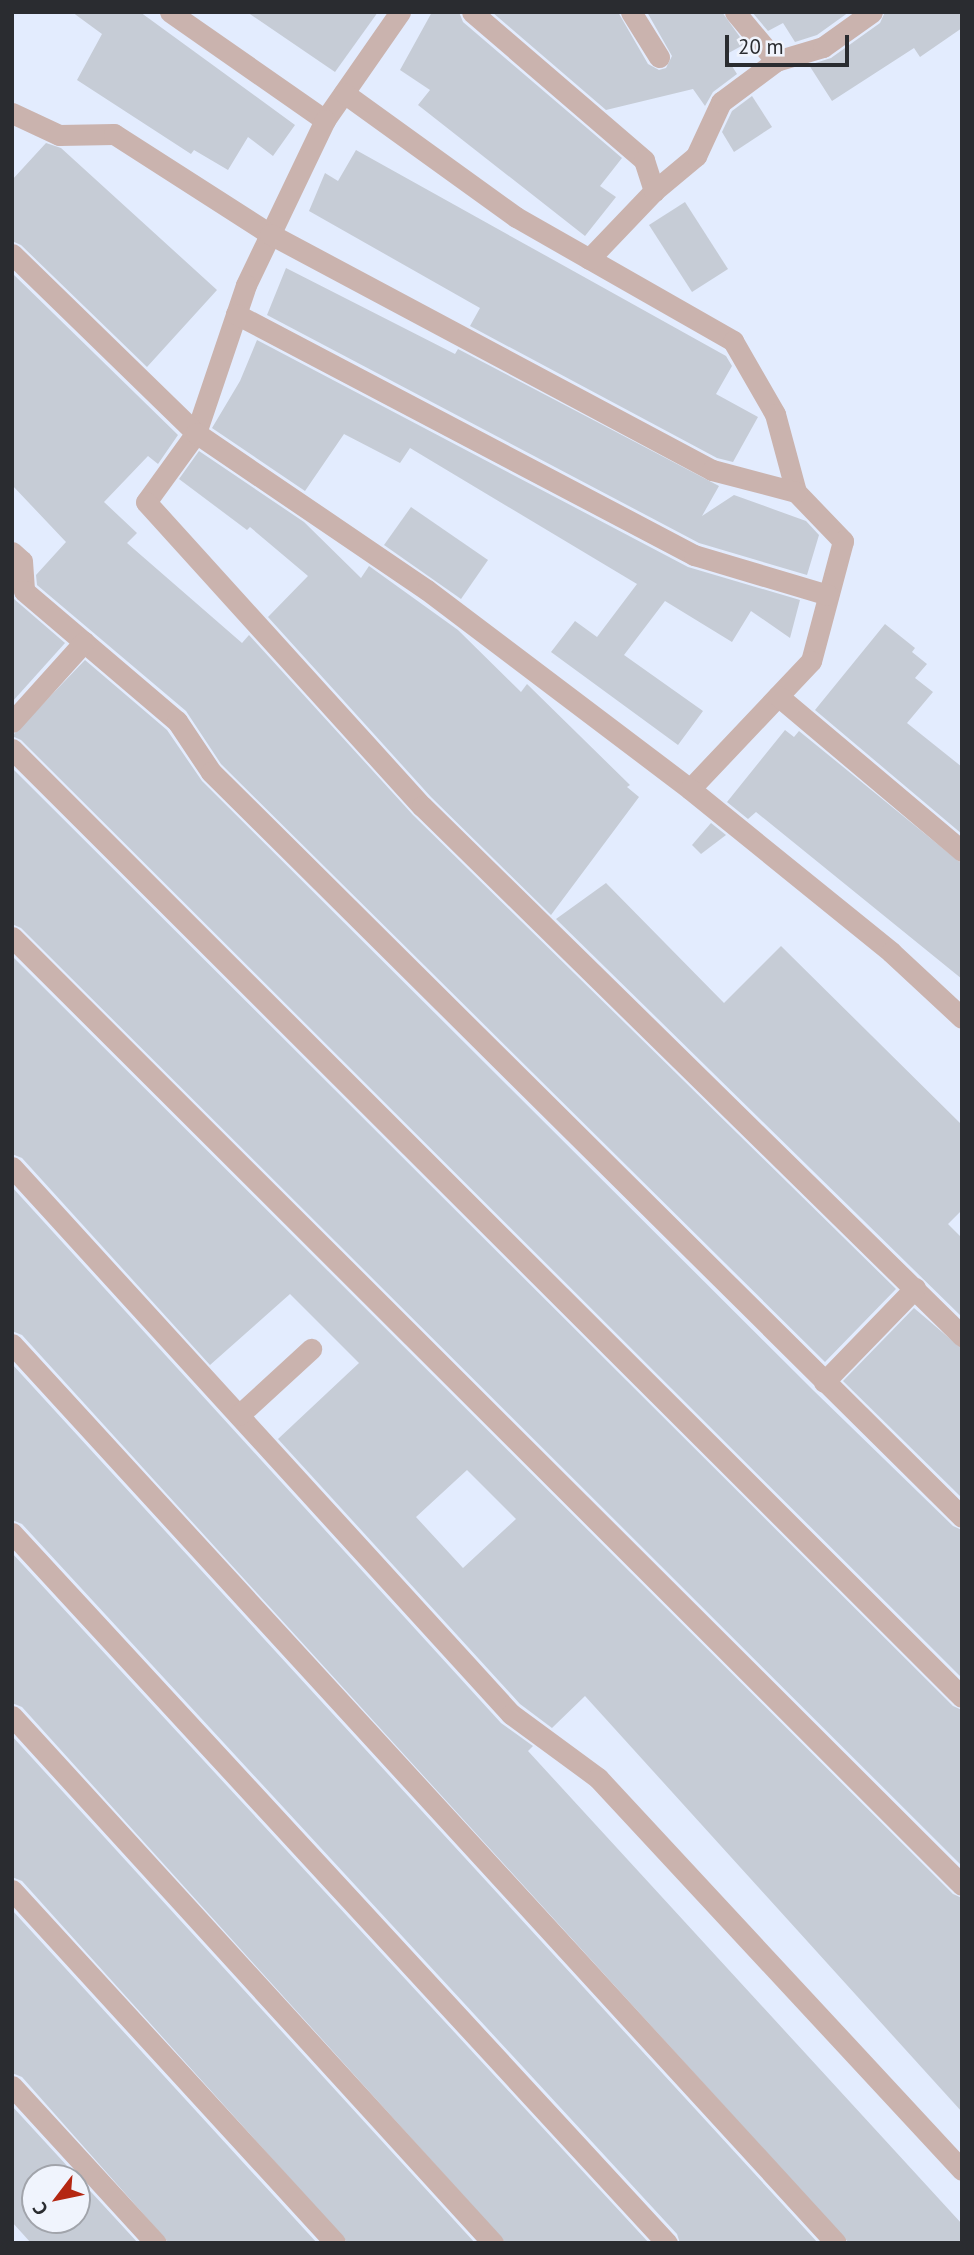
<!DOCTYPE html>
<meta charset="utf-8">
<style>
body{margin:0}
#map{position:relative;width:974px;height:2255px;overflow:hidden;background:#f0f4fd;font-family:"PT Sans",sans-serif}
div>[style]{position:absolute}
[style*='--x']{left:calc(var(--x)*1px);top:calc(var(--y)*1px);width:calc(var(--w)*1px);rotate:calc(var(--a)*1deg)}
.built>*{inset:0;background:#e3ecfe}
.building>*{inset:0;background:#c6ccd6}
.lane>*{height:21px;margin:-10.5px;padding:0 10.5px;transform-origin:10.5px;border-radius:10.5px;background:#cab3ae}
span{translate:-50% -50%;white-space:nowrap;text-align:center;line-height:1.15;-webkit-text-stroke:6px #f0f4fd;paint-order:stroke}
.frame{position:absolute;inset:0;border:14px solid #2a2c30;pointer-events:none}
.north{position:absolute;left:21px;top:2164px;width:70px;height:70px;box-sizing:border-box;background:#f0f4fd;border:2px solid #a1a4ab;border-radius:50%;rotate:238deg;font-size:19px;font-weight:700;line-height:28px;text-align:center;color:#2a2c30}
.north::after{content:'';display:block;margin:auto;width:24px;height:32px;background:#b42712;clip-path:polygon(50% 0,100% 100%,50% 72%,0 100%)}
.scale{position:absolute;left:725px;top:35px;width:124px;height:32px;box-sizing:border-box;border:4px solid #2a2c30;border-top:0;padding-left:9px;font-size:21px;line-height:24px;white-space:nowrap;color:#2a2c30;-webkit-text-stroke:5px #f0f4fd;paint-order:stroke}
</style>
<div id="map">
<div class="built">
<div style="clip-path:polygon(evenodd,12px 12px,962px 12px,962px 2243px,12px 2243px,12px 12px,35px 2178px,77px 2178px,77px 2220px,35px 2220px,35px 2178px)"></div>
</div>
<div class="building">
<div style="clip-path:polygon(72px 12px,140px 12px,295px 125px,273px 156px,248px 137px,228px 170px,194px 150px,191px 154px,77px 80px,102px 34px)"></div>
<div style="clip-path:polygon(247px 12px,378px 12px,335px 72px)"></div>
<div style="clip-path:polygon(432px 12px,459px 12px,463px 22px,622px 158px,600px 186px,616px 197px,585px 236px,418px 105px,430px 90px,400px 70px)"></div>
<div style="clip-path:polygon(492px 12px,618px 12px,648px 64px,659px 70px,666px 68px,672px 56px,647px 12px,722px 12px,745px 44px,725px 55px,737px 74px,713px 92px,705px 106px,693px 89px,606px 110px)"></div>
<div style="clip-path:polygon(752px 12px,849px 12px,817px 35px,795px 42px,783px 23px,768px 31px)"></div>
<div style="clip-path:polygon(885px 12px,962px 12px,962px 28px,920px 57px,914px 48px,832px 101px,809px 65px,831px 58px,880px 23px)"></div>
<div style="clip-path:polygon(752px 96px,772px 127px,734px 152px,722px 132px,732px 111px)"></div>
<div style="clip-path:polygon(46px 143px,61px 148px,217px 290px,147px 367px,21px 245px,12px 241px,12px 180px)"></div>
<div style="clip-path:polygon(356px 150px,726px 356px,732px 366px,716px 394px,758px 417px,733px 462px,717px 458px,470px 326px,480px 308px,309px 211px,325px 173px,338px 181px)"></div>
<div style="clip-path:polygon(685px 202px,728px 269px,692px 292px,649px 225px)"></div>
<div style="clip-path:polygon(286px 268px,455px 354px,458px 349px,719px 486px,702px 516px,734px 495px,806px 521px,819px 535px,807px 575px,699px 543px,267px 315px)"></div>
<div style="clip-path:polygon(12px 273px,178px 435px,158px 464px,148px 456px,104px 502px,137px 533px,127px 543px,242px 643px,249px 635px,413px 815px,896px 1289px,825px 1362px,221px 764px,186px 711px,37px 585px,36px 575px,66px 542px,12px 485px)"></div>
<div style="clip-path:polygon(257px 340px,688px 567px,800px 600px,790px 638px,751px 611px,732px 642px,665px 601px,624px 655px,703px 711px,678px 745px,551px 652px,575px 621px,597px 637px,637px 584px,410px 448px,400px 463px,344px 434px,305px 491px,212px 428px,240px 381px)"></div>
<div style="clip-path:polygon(199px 451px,304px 522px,361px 578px,369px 566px,458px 630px,521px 692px,527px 684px,630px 785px,627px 787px,639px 797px,551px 915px,431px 797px,268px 617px,308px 576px,250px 527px,247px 530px,179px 479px)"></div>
<div style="clip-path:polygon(411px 507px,488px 560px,461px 599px,384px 545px)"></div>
<div style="clip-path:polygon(14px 599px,65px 643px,12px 702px,12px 601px)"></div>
<div style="clip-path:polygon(885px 624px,915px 648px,912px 652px,927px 664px,915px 678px,933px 692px,907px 723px,962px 767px,962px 834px,815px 710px)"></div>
<div style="clip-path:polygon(85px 660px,167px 730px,202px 781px,814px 1391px,953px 1526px,962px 1530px,962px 1678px,21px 740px,12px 736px)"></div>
<div style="clip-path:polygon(785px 730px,794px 737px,799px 731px,962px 864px,962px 979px,756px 812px,748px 819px,727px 802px)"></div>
<div style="clip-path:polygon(12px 768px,953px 1706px,962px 1710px,962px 1866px,21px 928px,12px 924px)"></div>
<div style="clip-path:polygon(711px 823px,726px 835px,701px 854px,692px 845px)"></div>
<div style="clip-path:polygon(606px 883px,724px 1003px,781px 946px,962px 1125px,962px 1210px,948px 1224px,962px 1238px,962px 1317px,556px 919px)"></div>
<div style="clip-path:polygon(evenodd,12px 956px,953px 1894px,962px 1898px,962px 2112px,585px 1696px,552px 1728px,520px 1704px,278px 1439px,359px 1363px,290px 1294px,210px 1365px,22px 1158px,12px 1154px,12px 956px,467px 1470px,516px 1519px,463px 1568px,416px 1517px,467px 1470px)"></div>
<div style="clip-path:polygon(12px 1187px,501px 1723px,533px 1746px,528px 1751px,962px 2224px,962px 2243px,849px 2243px,22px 1335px,12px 1331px)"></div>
<div style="clip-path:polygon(914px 1308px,962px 1349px,962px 1498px,843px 1381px)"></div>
<div style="clip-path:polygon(12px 1364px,818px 2243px,680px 2243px,677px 2234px,22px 1524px,12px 1520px)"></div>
<div style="clip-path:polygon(12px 1553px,649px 2243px,506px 2243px,22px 1707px,12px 1703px)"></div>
<div style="clip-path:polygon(12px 1736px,475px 2243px,348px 2243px,22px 1881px,12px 1877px)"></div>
<div style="clip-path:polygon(12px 1910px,317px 2243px,169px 2243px,22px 2077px,12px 2073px)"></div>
<div style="clip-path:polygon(evenodd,12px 2106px,138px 2243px,31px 2243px,12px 2222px,12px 2106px,35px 2178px,77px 2178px,77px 2220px,35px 2220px,35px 2178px)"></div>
</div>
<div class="lane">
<div style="--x:170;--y:12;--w:189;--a:34.9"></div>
<div style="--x:400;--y:12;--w:131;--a:124.8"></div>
<div style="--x:325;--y:120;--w:183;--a:115.6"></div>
<div style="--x:246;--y:285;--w:156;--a:108.7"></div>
<div style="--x:196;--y:433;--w:85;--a:125.9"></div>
<div style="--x:146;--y:502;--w:411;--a:47.8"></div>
<div style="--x:422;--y:806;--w:757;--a:44.46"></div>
<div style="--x:472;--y:12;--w:227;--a:40.7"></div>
<div style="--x:644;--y:160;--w:33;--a:72"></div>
<div style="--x:631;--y:12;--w:53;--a:58.1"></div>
<div style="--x:735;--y:12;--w:64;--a:50.1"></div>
<div style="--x:344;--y:93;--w:212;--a:35.8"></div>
<div style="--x:516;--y:217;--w:250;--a:29.7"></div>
<div style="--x:733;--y:341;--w:84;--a:60.1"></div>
<div style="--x:775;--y:414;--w:81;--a:74.9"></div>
<div style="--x:796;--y:492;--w:68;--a:46.2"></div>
<div style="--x:843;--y:541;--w:124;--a:104.9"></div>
<div style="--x:811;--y:661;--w:176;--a:133.4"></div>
<div style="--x:12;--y:113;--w:52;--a:25.1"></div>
<div style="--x:59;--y:135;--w:55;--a:-1"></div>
<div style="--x:114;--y:134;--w:185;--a:32.7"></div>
<div style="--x:270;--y:234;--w:501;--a:28.1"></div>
<div style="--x:712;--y:470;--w:87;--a:14.7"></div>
<div style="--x:12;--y:254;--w:257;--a:44.2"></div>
<div style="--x:196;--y:433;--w:279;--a:34.2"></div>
<div style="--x:427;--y:590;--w:330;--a:37.1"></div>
<div style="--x:690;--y:789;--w:259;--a:39"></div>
<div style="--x:891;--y:952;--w:97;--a:42.9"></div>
<div style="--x:589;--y:259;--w:94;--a:-46.3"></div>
<div style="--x:654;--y:191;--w:55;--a:-39.8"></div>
<div style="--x:696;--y:156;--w:60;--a:-65.2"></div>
<div style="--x:721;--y:102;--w:69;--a:-36.7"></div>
<div style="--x:776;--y:61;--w:49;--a:-16.6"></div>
<div style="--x:823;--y:47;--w:60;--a:-35.5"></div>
<div style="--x:236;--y:314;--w:518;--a:27.75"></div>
<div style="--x:694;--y:555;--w:140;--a:16.6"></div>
<div style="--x:12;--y:552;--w:13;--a:42"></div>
<div style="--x:22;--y:561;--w:30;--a:86"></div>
<div style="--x:24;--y:591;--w:201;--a:40.4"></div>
<div style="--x:177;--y:721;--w:61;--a:56.3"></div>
<div style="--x:211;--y:772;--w:1058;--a:44.77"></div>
<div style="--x:778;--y:696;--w:241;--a:40.1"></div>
<div style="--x:12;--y:722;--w:108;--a:-48"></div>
<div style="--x:12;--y:749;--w:1342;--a:44.94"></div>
<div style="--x:12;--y:937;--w:1342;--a:44.94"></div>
<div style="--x:12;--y:1167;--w:740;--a:47.63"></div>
<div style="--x:511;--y:1714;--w:108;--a:36.3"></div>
<div style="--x:598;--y:1778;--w:535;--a:47.12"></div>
<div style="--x:12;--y:1344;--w:1219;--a:47.49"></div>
<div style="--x:824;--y:1382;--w:131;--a:-45.9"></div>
<div style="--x:239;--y:1415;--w:98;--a:-42.5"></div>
<div style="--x:12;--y:1533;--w:966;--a:47.31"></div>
<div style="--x:12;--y:1716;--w:714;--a:47.61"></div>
<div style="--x:12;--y:1890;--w:478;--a:47.5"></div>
<div style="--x:12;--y:2086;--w:213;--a:47.5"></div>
</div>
<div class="frame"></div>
<div class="north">С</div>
<div class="scale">20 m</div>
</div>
